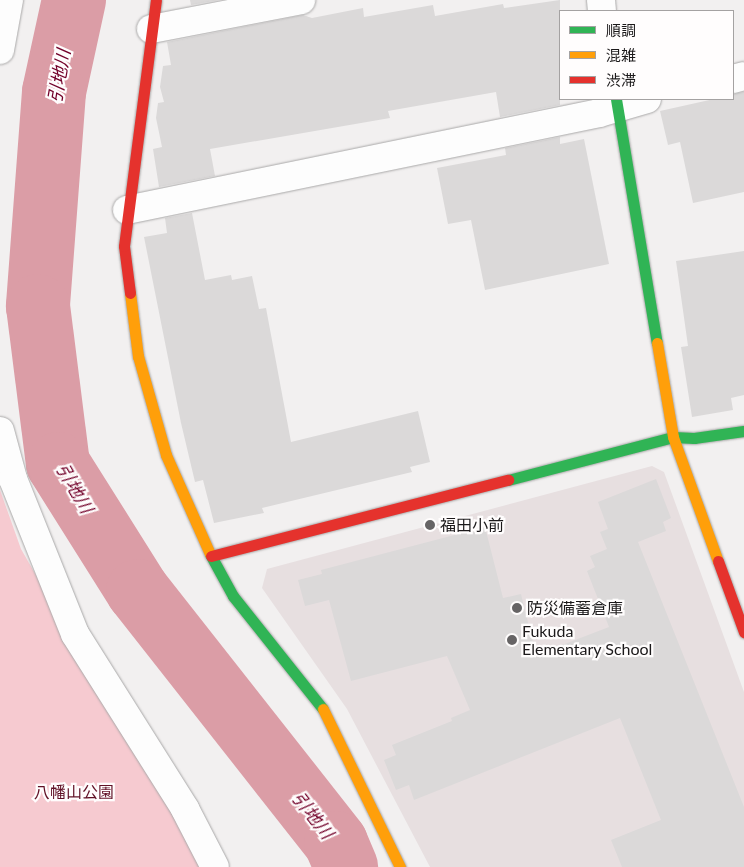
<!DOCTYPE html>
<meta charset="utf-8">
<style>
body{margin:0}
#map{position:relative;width:744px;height:867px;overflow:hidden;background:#f2f0f0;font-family:Lato,"Noto Sans JP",sans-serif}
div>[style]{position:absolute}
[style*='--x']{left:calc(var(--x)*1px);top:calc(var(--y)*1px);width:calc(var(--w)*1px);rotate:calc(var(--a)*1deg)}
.built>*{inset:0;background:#e7dfe0}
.green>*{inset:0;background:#f6cad0}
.river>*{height:64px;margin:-32px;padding:0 32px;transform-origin:32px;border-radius:32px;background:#db9da6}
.building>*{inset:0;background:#dbd9d9}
.roads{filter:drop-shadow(0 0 1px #a9a8a8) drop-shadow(0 0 1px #a9a8a8)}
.street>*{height:28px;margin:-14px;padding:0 14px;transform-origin:14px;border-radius:14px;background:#fdfdfd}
.fast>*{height:11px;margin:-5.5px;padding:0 5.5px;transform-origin:5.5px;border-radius:5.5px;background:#30b455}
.slow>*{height:11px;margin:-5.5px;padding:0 5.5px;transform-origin:5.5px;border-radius:5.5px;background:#ff9f0a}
.jam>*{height:11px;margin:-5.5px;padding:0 5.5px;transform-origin:5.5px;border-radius:5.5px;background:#e5322d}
.dots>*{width:14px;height:14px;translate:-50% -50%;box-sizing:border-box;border:2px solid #fffdfd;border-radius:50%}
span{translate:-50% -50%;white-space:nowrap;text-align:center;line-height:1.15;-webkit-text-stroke:4.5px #fffdfd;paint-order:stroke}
.poi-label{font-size:16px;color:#1b191a}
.left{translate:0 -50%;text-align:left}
.park-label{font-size:16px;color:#611126}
.water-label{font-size:18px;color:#720029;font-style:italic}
.legend{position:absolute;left:559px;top:10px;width:175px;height:90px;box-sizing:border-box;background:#fffdfd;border:1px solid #a4a2a2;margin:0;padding:6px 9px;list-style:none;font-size:15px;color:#1b191a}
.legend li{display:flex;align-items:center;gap:10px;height:25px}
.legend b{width:25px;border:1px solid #a4a2a2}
</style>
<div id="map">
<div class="built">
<div style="clip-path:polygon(652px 466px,664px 472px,744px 692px,744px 867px,430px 867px,347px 709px,262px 588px,267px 569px)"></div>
</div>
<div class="green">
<div style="clip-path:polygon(0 490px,21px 549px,203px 867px,0 867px)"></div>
</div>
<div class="river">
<div style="--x:74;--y:0;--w:94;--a:102.3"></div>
<div style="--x:54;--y:92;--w:215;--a:94.3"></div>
<div style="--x:38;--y:306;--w:159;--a:82.8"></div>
<div style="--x:58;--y:464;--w:150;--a:57.8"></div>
<div style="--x:138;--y:591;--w:320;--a:51.8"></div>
<div style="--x:336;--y:843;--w:26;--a:67"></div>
</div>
<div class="building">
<div style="clip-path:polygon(190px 0,219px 0,191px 5px)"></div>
<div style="clip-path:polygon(560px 0,560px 105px,500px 117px,496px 92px,388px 111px,390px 118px,210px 149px,215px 176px,159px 187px,153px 149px,162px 147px,156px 118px,158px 103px,164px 102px,160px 87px,163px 66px,171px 65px,167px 42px,303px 15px,312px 18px,363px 8px,364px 17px,433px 5px,435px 16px,503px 4px,504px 8px)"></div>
<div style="clip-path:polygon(744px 92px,744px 192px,693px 203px,680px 142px,668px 145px,660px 111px,714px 99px,733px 99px,733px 94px)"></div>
<div style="clip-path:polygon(560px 137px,560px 144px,584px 139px,609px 264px,485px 290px,471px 220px,448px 224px,437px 168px,506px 155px,505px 148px)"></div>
<div style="clip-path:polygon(192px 213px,205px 280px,231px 275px,232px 280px,252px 276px,259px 309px,266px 308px,291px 442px,418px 411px,430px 462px,410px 467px,412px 472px,262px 508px,264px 513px,214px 523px,203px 480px,195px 482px,181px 423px,144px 237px,167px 233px,165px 218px)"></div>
<div style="clip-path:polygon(744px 251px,744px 395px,731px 398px,733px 410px,692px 417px,681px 347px,688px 346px,676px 261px)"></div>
<div style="clip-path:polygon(656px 479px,671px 518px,663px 522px,666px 531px,638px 542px,744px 807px,744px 867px,622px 867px,611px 840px,661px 820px,620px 718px,414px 800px,409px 785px,396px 790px,384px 760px,396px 755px,392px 745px,452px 721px,451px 718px,470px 710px,447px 656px,351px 681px,329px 600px,305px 606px,298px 580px,322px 574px,321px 570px,485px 527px,503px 598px,521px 594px,536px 655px,609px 627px,587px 571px,595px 567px,590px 556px,607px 549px,600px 532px,608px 529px,598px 502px)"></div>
</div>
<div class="roads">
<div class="street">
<div style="--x:601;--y:0;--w:11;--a:85"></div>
<div style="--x:151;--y:29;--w:153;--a:-10.9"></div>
<div style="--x:0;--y:50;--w:51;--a:-79.8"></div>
<div style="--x:733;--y:79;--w:11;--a:-15"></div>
<div style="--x:127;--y:210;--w:482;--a:-11.6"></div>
<div style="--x:599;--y:113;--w:50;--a:-16.3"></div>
<div style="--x:0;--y:431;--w:50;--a:74.8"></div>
<div style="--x:13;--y:479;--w:167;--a:68.2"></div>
<div style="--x:75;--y:634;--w:207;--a:57.8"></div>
<div style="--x:185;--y:809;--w:65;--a:62.7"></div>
</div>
<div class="fast">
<div style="--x:616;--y:99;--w:247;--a:80.5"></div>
<div style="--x:508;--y:480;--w:171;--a:-14.6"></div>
<div style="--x:673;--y:437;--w:21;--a:3"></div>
<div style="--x:694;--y:438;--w:50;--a:-8"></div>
<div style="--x:210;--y:554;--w:48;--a:61.3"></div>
<div style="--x:233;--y:596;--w:144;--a:51.5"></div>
</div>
<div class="slow">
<div style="--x:130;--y:293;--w:64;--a:82.8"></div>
<div style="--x:138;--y:356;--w:103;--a:74.2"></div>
<div style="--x:166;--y:455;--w:108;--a:66"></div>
<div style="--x:657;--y:343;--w:95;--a:80.3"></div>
<div style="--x:673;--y:437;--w:132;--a:70.1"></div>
<div style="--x:323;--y:709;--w:176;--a:64"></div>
</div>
<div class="jam">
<div style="--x:130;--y:293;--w:47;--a:-97.3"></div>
<div style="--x:124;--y:246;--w:248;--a:-82.6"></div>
<div style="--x:211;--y:556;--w:307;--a:-14.4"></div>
<div style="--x:718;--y:561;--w:76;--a:69.9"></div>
</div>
</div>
<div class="dots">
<div style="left:430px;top:525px;background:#666465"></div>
<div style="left:517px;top:608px;background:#666465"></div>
<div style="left:512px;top:640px;background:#666465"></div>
</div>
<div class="poi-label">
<span class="left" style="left:440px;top:525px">福田小前</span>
<span class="left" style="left:527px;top:608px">防災備蓄倉庫</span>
<span class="left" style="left:522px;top:640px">Fukuda<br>Elementary School</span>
</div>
<div class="park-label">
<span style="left:74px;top:792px">八幡山公園</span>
</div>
<div class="water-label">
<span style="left:59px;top:76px;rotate:-80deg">引地川</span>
<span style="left:75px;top:488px;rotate:60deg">引地川</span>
<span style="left:313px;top:815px;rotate:52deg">引地川</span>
</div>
<ul class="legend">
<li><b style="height:6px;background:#30b455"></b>順調</li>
<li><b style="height:6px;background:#ff9f0a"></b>混雑</li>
<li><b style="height:6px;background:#e5322d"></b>渋滞</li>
</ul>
</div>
